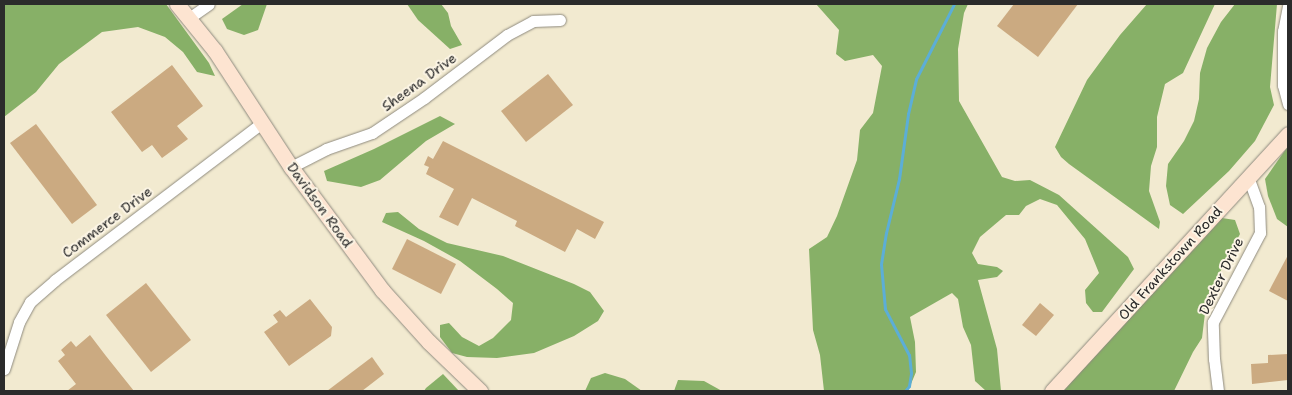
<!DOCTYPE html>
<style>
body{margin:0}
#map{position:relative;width:1292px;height:395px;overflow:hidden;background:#f2ead0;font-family:"Shantell Sans",sans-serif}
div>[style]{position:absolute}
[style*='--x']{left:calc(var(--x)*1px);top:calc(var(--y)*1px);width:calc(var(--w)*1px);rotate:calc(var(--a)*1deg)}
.forest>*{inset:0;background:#87b067}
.stream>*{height:3px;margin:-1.5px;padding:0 1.5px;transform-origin:1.5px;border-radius:1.5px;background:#5caed7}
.building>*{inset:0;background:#cbaa81}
.roads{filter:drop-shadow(0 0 1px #8e8a7e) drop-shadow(0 0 1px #8e8a7e)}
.street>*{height:11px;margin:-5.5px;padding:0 5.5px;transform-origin:5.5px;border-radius:5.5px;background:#fff}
.secondary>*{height:15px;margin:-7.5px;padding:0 7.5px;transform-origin:7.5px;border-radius:7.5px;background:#fde4d1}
span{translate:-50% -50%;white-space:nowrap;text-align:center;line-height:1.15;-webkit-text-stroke:4px #fcf5e5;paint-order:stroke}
.street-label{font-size:14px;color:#2b2b2b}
.frame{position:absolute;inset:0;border:5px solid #2b2b2b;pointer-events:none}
</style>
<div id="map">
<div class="forest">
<div style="clip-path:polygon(4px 4px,166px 4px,209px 63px,215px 76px,197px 72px,183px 52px,165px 37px,138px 27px,102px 32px,59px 64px,36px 92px,4px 117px)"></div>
<div style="clip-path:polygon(243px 4px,267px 4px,258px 30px,244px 35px,227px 29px,222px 19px)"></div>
<div style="clip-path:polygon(407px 4px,441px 4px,448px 13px,451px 26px,462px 45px,450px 49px,418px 20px)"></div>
<div style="clip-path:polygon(816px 4px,968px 4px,964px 13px,958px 49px,959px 101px,1002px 177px,1015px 181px,1030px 180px,1059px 195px,1128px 257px,1134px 269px,1102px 312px,1093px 312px,1086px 303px,1085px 290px,1099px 273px,1085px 239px,1057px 205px,1040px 199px,1026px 206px,1019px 215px,1006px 215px,980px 237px,972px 253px,978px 264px,997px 267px,1003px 271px,997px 277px,978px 280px,997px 349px,1001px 391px,986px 391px,975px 381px,971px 345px,963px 327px,958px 299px,952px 293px,910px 317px,915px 342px,916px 372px,908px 391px,824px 391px,820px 355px,813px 330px,809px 249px,827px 237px,837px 216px,857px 160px,860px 130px,873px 113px,882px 66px,873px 55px,845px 61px,836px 54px,839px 30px)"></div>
<div style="clip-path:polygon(1147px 4px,1215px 4px,1183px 73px,1165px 84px,1157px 117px,1157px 147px,1151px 166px,1149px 191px,1160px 222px,1159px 229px,1069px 164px,1061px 157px,1055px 147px,1087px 80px,1120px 35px)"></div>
<div style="clip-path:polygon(1235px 4px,1277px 4px,1270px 87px,1274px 105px,1255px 141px,1229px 171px,1183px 214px,1170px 205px,1166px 186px,1168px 164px,1184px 141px,1194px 121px,1199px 99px,1200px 73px,1207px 48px,1221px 22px)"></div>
<div style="clip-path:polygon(440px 116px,455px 124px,426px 141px,380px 180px,361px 187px,327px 181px,324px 171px,374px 149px)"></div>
<div style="clip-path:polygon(1288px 146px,1288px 227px,1277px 219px,1268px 196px,1265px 179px)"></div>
<div style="clip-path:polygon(398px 212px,419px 229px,447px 243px,503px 256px,574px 284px,590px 292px,604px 311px,598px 321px,574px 336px,534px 353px,497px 358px,467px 357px,452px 353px,440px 337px,440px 325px,449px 323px,462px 337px,479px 346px,493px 338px,511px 320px,513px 303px,497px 289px,460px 261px,424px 241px,382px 222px,386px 213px)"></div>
<div style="clip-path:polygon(1222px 218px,1235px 220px,1240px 234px,1207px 297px,1202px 338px,1193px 352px,1174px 391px,1063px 391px)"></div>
<div style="clip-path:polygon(605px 373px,625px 379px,642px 391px,585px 391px,591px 378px)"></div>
<div style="clip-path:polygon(443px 374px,459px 391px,424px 391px,426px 388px)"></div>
<div style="clip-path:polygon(678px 380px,704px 381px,722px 391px,674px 391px)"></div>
</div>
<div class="stream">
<div style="--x:905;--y:391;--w:6;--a:-51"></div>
<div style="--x:909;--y:386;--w:13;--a:-81"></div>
<div style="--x:911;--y:373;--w:18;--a:-96"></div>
<div style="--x:909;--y:355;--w:52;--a:-117.6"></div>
<div style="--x:885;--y:309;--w:45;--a:-95.1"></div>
<div style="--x:881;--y:264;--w:31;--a:-81"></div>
<div style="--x:886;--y:233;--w:56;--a:-76.5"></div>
<div style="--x:899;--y:179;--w:66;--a:-82.1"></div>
<div style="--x:908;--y:114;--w:36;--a:-77"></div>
<div style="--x:916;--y:79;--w:84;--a:-63.1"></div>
</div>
<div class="building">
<div style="clip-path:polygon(1014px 4px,1078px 4px,1038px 57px,997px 26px)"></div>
<div style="clip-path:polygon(172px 65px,203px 106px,177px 126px,188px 139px,162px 158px,152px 145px,142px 152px,111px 112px)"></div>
<div style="clip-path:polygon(548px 74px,573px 105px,526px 142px,501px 111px)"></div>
<div style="clip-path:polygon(36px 124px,97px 205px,72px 224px,10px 143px)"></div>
<div style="clip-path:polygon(443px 141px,604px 222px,595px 239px,577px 229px,565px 252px,515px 226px,517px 221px,472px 198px,458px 226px,439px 217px,454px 189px,426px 174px,429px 167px,424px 165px,428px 156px,433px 159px)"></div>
<div style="clip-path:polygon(407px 239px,456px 264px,441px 294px,392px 269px)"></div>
<div style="clip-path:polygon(1288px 255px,1288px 301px,1269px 291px)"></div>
<div style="clip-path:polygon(146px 283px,191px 340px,151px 372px,106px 315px)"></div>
<div style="clip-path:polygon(310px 299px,332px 327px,331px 336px,289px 366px,264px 332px,278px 322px,273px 315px,280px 310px,286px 317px)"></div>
<div style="clip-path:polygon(1040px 303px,1054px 315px,1036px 336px,1022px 325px)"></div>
<div style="clip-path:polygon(90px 335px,106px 356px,134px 391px,67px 391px,76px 384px,58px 361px,65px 355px,61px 350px,71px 341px,76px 347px)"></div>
<div style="clip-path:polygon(1288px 354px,1288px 380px,1252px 384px,1251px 364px,1268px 363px,1268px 355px)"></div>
<div style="clip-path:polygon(372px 357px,384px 374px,362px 391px,327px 391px)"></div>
</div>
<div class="roads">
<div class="street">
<div style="--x:1288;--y:6;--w:25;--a:101"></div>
<div style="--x:1283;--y:31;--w:54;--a:90"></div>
<div style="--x:1283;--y:85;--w:20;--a:75"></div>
<div style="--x:189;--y:18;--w:24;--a:-35"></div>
<div style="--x:291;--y:167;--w:39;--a:-27"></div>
<div style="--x:326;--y:149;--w:49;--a:-19.2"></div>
<div style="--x:372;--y:133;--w:63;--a:-33.9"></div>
<div style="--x:424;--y:98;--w:104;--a:-37.2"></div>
<div style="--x:507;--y:35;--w:30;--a:-28"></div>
<div style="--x:533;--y:21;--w:27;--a:-2"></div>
<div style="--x:4;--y:369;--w:49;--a:-72.3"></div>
<div style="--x:19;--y:322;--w:23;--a:-61"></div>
<div style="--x:30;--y:302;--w:33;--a:-41"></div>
<div style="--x:55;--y:280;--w:260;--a:-37.2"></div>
<div style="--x:1218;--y:391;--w:32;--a:-97"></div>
<div style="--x:1214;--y:359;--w:37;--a:-92"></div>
<div style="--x:1213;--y:322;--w:101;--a:-62.2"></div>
<div style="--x:1260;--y:233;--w:26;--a:-92"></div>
<div style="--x:1259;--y:207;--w:32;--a:-110"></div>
</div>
<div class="secondary">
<div style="--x:177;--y:4;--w:60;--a:51"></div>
<div style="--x:215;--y:51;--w:139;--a:56.8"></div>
<div style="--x:291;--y:167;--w:153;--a:53.5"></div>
<div style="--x:382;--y:290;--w:70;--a:47.9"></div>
<div style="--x:429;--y:342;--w:71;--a:43.9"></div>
<div style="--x:1052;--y:391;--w:349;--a:-47.4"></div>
</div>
</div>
<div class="street-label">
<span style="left:419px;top:82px;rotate:-36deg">Sheena Drive</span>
<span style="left:320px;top:205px;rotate:54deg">Davidson Road</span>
<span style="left:107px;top:222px;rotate:-37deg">Commerce Drive</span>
<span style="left:1170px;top:263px;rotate:-48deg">Old Frankstown Road</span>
<span style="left:1221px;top:276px;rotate:-64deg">Dexter Drive</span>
</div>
<div class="frame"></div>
</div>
